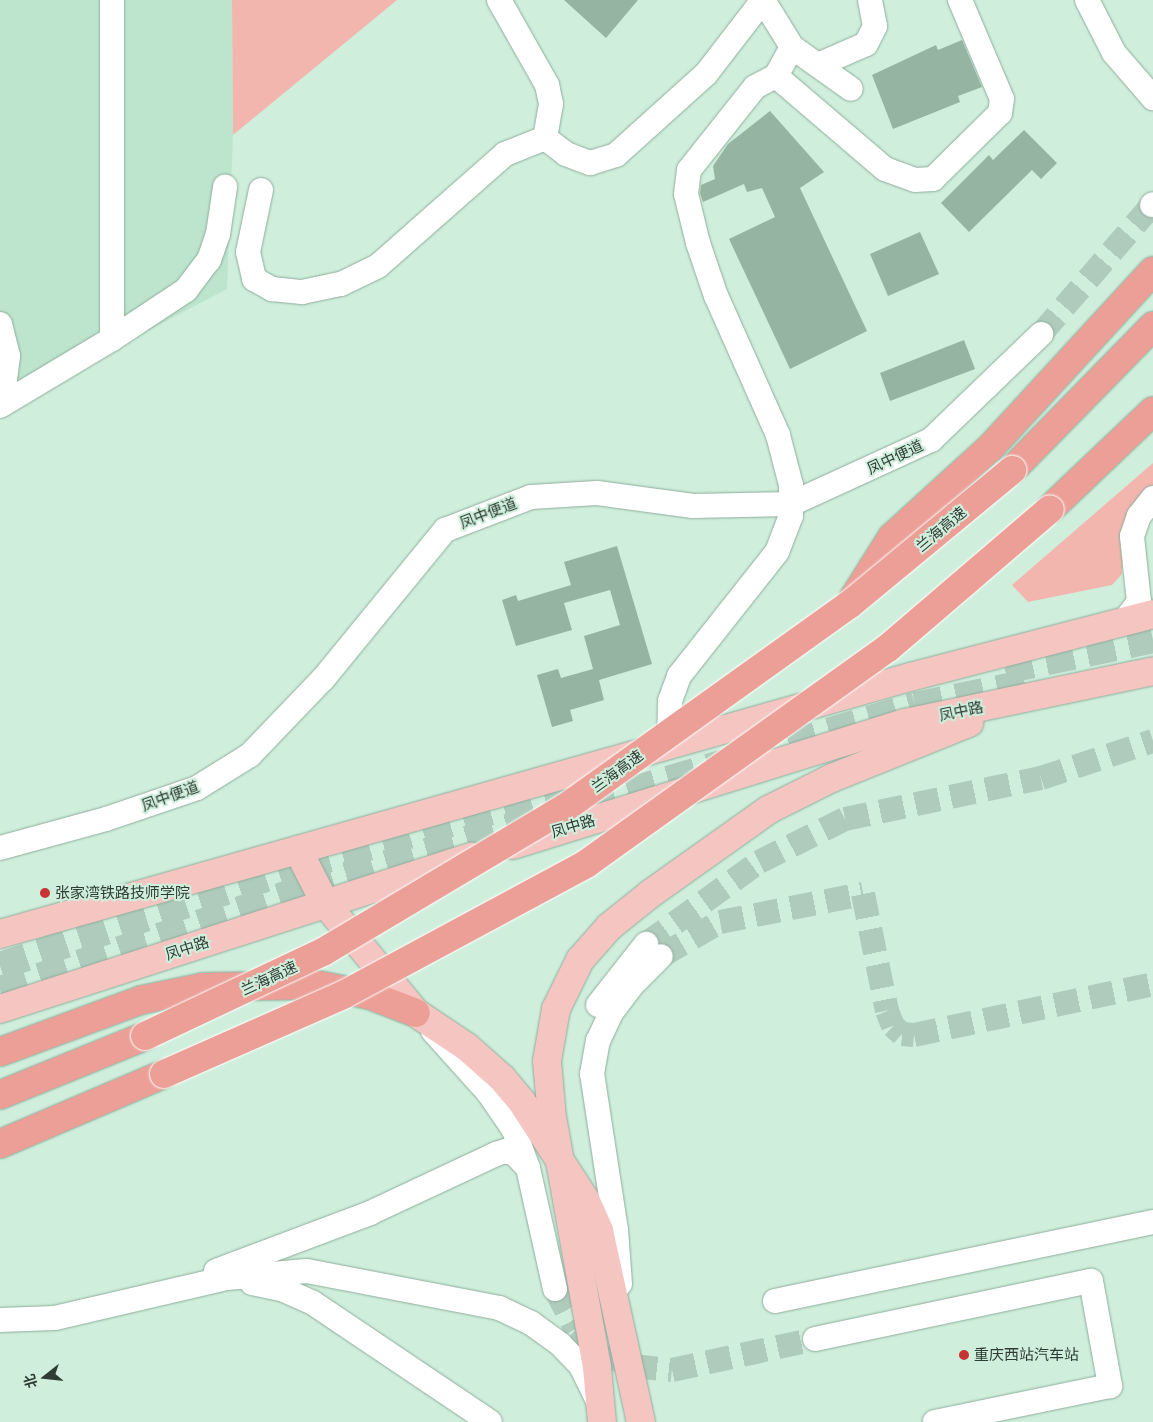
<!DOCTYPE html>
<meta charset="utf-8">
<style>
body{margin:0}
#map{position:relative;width:1153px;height:1422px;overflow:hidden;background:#cfefdc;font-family:Commissioner,"Noto Sans SC",sans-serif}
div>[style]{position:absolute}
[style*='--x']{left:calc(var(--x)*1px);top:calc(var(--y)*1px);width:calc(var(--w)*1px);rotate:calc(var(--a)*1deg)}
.built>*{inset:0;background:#bde5ce}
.green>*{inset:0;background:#f2b6af}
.building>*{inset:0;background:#95b4a2}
.minor-tunnel>*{height:24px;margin-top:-12px;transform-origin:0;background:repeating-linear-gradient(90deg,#afcbbb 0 24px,transparent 0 36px)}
.major-tunnel>*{height:28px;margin-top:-14px;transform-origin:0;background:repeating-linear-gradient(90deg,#afcbbb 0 28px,transparent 0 42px)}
.roads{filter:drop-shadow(0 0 1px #8eac9b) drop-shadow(0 0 1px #8eac9b)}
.minor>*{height:24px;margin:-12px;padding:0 12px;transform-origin:12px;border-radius:12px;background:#fff}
.major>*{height:28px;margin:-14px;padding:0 14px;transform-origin:14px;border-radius:14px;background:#f4c5c1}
.highway>*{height:28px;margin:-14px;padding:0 14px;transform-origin:14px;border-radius:14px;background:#ec9f97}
.bridges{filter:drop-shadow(0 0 1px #fff) drop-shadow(0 0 1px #fff)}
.highway-bridge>*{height:28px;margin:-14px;padding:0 14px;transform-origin:14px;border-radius:14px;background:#ec9f97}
.dots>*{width:14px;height:14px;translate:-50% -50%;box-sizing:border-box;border:2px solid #cfefdc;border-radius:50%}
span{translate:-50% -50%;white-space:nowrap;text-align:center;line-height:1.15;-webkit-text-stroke:4px #cfefdc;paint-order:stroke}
.street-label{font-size:15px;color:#2f3c35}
.poi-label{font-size:15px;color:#2f3c35}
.left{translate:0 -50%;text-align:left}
.north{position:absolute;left:20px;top:1352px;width:50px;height:50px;-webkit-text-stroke:4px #cfefdc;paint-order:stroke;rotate:254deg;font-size:14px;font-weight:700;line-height:20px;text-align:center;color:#2f3c35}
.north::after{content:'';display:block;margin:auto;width:18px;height:22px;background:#2f3c35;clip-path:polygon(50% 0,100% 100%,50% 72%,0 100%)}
</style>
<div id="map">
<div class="built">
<div style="clip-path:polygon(0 0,232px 0,233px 135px,227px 289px,0 409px)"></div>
</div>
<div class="green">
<div style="clip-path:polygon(232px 0,397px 0,233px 135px)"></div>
<div style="clip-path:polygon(1153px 463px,1153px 485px,1142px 494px,1123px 535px,1122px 574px,1112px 585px,1028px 602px,1012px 585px)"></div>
</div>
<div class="building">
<div style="clip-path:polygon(564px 0,638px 0,606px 38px)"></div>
<div style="clip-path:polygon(962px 40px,982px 87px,958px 96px,960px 102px,893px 129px,872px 75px,936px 45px,938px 50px)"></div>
<div style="clip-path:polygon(770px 111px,824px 172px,800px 188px,867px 331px,790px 369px,729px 239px,775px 217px,762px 188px,747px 192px,744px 184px,703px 202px,700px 193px,701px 185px,715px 179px,713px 166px,728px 144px)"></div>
<div style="clip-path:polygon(1024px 130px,1057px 163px,1041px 179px,1032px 170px,969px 232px,941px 203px,989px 155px,993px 160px)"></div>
<div style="clip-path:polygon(920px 232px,939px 274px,888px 296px,870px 254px)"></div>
<div style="clip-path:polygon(964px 340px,975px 369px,890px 401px,880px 373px)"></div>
<div style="clip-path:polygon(617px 546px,652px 664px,599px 680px,604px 700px,570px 710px,573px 721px,552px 727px,537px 675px,558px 669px,561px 678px,593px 669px,584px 636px,620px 625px,610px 590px,564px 603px,572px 630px,516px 646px,502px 600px,516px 595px,518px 601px,571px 585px,564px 562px)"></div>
</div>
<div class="minor-tunnel">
<div style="--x:1041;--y:334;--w:170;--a:-49.3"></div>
<div style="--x:646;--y:944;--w:140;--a:-36"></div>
<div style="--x:759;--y:862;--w:96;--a:-26.6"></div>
<div style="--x:845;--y:819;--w:200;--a:-11.8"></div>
<div style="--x:1041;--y:778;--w:118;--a:-18.3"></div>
<div style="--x:661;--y:956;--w:68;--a:-30"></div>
<div style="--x:720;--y:922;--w:146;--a:-11.1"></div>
<div style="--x:863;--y:894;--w:119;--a:78.4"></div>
<div style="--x:887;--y:1011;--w:16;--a:68"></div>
<div style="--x:893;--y:1026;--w:12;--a:42"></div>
<div style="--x:902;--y:1034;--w:12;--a:5"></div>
<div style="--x:914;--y:1035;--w:244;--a:-12"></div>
<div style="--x:555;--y:1289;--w:45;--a:62.3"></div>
<div style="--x:576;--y:1329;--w:40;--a:41"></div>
<div style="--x:606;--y:1355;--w:29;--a:22"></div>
<div style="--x:633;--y:1366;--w:39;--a:6"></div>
<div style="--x:672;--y:1370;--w:146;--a:-12.2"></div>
</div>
<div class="major-tunnel">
<div style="--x:1005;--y:670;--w:151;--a:-11.8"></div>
<div style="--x:0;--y:966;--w:318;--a:-18.3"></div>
<div style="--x:302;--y:866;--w:312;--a:-16.2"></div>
<div style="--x:0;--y:990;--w:323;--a:-18.4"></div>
<div style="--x:306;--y:888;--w:636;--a:-16.64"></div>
<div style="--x:915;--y:706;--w:126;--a:-11.5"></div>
</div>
<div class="roads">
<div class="minor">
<div style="--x:112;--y:0;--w:339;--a:90"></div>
<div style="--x:499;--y:0;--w:98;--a:60.5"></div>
<div style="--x:547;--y:85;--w:19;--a:78"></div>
<div style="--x:551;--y:104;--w:35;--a:100"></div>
<div style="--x:763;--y:0;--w:55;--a:58.3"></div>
<div style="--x:792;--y:47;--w:72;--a:35.4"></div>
<div style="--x:1087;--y:0;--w:59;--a:63"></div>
<div style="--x:1114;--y:53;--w:60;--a:49.1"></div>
<div style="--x:818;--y:65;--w:52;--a:-23.6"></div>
<div style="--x:866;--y:44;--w:20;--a:-63"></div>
<div style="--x:875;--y:26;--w:26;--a:-101"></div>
<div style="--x:776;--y:76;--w:143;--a:40.5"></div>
<div style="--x:885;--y:169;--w:32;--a:20"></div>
<div style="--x:915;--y:180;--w:18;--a:-3"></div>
<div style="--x:933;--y:179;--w:94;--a:-44.6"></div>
<div style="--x:1000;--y:113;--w:14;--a:-82"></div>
<div style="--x:1002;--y:99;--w:108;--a:-113"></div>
<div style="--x:545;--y:138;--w:26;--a:37"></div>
<div style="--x:566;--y:154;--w:26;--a:21"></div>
<div style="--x:590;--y:163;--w:27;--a:-17"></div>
<div style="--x:616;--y:155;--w:121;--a:-42"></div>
<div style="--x:706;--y:74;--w:93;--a:-52.4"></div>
<div style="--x:261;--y:190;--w:63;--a:101.8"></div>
<div style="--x:248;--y:252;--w:28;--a:77"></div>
<div style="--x:254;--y:279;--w:21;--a:29"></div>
<div style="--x:272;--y:289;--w:30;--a:6"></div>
<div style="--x:302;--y:292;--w:40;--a:-12"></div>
<div style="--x:341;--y:284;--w:41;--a:-25.9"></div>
<div style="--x:378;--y:266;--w:169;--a:-41.4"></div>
<div style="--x:505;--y:154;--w:43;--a:-21.8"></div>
<div style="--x:1152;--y:205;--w:1;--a:-45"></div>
<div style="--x:0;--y:324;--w:33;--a:76"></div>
<div style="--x:8;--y:356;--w:23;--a:97"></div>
<div style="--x:5;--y:379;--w:6;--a:149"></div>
<div style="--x:0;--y:406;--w:131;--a:-30.9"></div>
<div style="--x:112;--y:339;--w:89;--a:-33.5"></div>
<div style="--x:186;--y:290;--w:38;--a:-53"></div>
<div style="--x:209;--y:260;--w:28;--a:-71"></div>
<div style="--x:218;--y:234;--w:48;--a:-81.5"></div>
<div style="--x:1125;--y:620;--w:23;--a:-52"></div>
<div style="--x:1139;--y:602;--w:66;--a:-96.1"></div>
<div style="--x:1132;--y:536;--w:21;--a:-71"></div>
<div style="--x:1139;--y:516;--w:23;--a:-52"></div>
<div style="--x:669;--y:745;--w:44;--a:-88.7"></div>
<div style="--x:670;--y:701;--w:27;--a:-70"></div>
<div style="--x:679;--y:676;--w:158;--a:-51.7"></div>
<div style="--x:777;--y:552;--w:39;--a:-69"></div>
<div style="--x:791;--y:516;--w:31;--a:-90"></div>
<div style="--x:791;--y:485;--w:52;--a:-104.6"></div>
<div style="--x:778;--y:435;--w:152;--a:-114"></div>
<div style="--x:716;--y:296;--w:56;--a:-108.8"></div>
<div style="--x:698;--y:243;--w:50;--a:-103.8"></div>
<div style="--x:686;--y:194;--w:24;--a:-83"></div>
<div style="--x:689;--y:170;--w:106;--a:-51.5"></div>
<div style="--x:755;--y:87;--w:24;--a:-28"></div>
<div style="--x:776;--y:76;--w:33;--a:-61"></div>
<div style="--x:0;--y:848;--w:110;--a:-15.3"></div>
<div style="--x:106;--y:819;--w:96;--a:-18.8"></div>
<div style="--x:197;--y:788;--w:62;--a:-31.9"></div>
<div style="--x:250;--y:755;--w:105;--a:-46.2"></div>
<div style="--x:323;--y:679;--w:193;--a:-50.7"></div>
<div style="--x:445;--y:530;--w:92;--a:-21"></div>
<div style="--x:531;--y:497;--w:66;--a:-3.5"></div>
<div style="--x:597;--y:493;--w:97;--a:7.7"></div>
<div style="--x:693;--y:506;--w:98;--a:-1.2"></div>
<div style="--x:791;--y:504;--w:154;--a:-24.6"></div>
<div style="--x:931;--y:440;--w:153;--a:-43.9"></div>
<div style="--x:598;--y:1005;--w:78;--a:-51.8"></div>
<div style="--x:433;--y:1031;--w:82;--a:48"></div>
<div style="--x:488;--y:1092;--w:46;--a:55.6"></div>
<div style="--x:514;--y:1130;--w:40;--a:69.8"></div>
<div style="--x:528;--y:1168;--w:124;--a:77.4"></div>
<div style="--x:216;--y:1271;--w:165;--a:-20.6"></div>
<div style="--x:370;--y:1213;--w:139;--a:-25.1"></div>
<div style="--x:496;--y:1154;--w:10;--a:-17"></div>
<div style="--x:506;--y:1151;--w:9;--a:18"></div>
<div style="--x:515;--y:1154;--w:19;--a:47"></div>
<div style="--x:252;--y:1283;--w:33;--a:12"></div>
<div style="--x:284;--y:1290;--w:32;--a:24"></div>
<div style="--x:313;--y:1303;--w:213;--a:33.9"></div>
<div style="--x:620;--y:1284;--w:54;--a:-94.2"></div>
<div style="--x:616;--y:1230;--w:158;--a:-98.7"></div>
<div style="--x:592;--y:1074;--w:34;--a:-80"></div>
<div style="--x:598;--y:1041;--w:31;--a:-65"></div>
<div style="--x:611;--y:1013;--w:34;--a:-53"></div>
<div style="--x:631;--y:986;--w:42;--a:-45"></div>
<div style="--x:775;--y:1301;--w:386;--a:-11.8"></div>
<div style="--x:0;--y:1320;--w:55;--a:-2.1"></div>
<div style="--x:55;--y:1318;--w:177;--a:-13.1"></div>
<div style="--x:227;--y:1278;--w:80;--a:-5"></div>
<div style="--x:307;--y:1271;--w:196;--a:10.9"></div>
<div style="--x:499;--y:1308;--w:35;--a:25"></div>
<div style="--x:531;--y:1323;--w:36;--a:36"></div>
<div style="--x:560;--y:1344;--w:30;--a:46"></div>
<div style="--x:581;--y:1366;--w:37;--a:64"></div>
<div style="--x:815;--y:1339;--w:282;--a:-11.9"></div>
<div style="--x:1091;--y:1281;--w:107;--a:79.7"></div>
<div style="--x:1110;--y:1386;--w:179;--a:168.4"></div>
</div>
<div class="major">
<div style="--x:513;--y:845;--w:411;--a:-17.3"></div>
<div style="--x:905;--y:723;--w:253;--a:-11.8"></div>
<div style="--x:298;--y:850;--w:59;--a:63"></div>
<div style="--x:325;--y:903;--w:143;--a:50.4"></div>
<div style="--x:416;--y:1013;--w:61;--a:33.7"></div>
<div style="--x:467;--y:1047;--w:47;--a:41.5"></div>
<div style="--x:502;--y:1078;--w:31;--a:50"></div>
<div style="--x:522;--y:1102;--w:116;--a:57"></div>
<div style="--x:585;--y:1199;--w:35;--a:66"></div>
<div style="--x:599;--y:1231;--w:196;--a:77.6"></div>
<div style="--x:0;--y:934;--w:946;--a:-15.77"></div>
<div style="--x:910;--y:677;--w:251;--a:-14.5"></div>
<div style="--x:0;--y:1009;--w:496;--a:-17.9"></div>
<div style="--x:602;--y:1422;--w:55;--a:-95.2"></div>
<div style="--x:597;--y:1367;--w:253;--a:-100.2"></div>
<div style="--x:552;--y:1118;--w:57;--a:-95"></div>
<div style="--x:547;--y:1061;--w:53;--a:-80.2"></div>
<div style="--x:556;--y:1009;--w:55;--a:-63.9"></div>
<div style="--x:580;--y:960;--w:44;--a:-48.7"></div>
<div style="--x:609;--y:927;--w:53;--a:-38.8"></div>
<div style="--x:650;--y:894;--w:145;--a:-35.4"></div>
<div style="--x:768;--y:810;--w:72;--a:-26.6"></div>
<div style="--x:832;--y:778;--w:148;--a:-21.9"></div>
</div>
<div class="highway">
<div style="--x:1012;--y:470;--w:202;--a:-45.6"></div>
<div style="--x:1050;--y:509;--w:142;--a:-43.6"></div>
<div style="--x:853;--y:599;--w:73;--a:-57.8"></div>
<div style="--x:892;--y:537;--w:134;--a:-42.3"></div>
<div style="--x:991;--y:447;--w:239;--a:-47.4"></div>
<div style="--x:0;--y:1052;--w:150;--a:-20.2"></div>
<div style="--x:141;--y:1000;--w:63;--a:-11.8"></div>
<div style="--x:203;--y:987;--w:115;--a:-1"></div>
<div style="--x:318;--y:985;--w:52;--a:11.1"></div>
<div style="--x:369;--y:995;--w:50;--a:21"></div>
<div style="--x:0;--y:1095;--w:157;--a:-22.1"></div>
<div style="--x:0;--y:1144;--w:178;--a:-23.1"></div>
</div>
</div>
<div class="bridges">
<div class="highway-bridge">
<div style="--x:145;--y:1036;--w:197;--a:-25.3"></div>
<div style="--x:323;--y:952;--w:282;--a:-30.8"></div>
<div style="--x:565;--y:808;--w:349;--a:-35.6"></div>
<div style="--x:849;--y:605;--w:212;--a:-39.6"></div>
<div style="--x:164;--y:1074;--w:196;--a:-23.8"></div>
<div style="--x:343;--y:995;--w:276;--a:-28.3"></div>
<div style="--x:586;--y:864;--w:371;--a:-35.6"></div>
<div style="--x:888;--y:648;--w:213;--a:-40.6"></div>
</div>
</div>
<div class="dots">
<div style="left:45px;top:893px;background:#c43533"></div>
<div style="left:964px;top:1355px;background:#c43533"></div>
</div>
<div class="street-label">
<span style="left:895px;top:457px;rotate:-25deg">凤中便道</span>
<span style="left:488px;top:513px;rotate:-21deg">凤中便道</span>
<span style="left:941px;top:529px;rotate:-40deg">兰海高速</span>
<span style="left:961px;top:711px;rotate:-12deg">凤中路</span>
<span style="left:617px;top:771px;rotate:-36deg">兰海高速</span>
<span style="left:170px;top:796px;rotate:-20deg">凤中便道</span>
<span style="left:573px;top:826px;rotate:-17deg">凤中路</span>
<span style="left:187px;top:948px;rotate:-18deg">凤中路</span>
<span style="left:269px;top:978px;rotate:-25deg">兰海高速</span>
</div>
<div class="poi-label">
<span class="left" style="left:55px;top:893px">张家湾铁路技师学院</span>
<span class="left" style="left:974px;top:1355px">重庆西站汽车站</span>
</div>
<div class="north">北</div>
</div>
